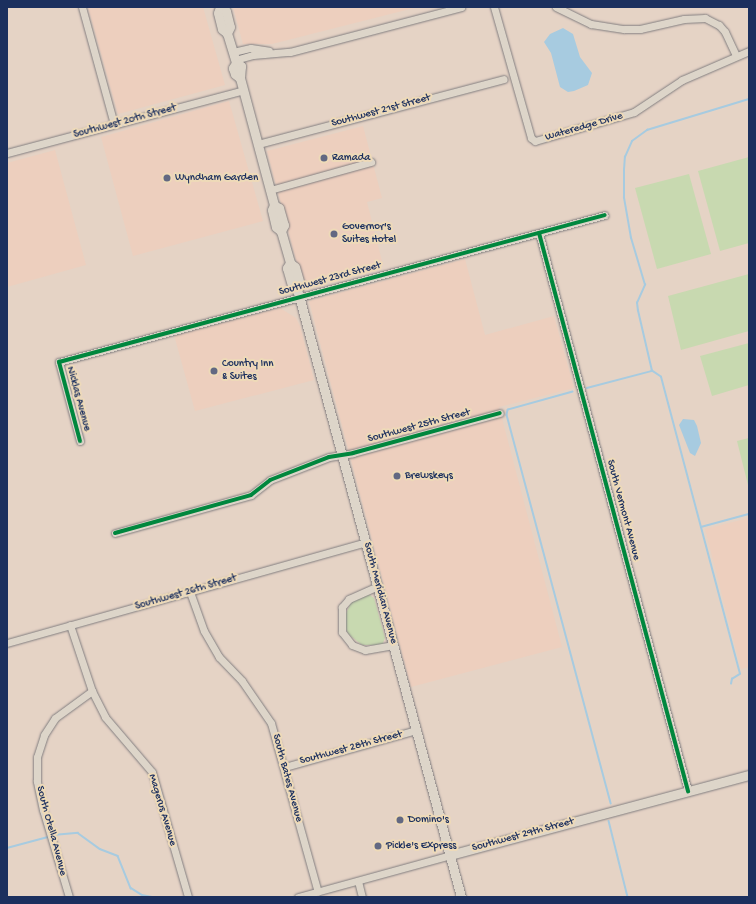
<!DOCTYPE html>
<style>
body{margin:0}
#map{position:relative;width:756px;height:904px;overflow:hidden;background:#e5d3c5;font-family:"Gochi Hand",sans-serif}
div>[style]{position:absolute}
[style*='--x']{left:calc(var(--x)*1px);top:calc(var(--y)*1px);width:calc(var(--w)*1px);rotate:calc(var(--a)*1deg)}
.built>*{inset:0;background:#edcfbe}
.green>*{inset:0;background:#c8d9b0}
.water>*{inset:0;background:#a7cbe0}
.stream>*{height:1.5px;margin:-0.75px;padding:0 0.75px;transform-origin:0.75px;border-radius:0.75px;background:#a7cbe0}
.roads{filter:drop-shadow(0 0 1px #827e80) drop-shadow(0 0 1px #827e80)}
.minor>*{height:7px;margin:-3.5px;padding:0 3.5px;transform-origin:3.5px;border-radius:3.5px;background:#ddd5c9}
.major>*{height:9px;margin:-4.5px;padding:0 4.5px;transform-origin:4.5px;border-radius:4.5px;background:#ddd5c9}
.cycleway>*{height:4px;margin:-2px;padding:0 2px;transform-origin:2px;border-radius:2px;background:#00873e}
.dots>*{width:11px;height:11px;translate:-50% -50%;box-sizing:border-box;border:2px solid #eedab8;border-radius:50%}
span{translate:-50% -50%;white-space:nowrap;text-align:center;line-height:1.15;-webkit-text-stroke:4px #eedab8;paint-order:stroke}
.street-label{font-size:11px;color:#1b2f5e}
.poi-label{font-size:11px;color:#1b2f5e}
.left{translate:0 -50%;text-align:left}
.frame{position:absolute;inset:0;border:8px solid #1b2f5e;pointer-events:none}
</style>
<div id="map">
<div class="built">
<div style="clip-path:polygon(88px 7px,203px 7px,225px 85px,118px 114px)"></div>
<div style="clip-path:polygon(233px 7px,418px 7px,272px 44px,243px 44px)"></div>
<div style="clip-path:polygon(229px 101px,263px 221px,133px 256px,101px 137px)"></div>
<div style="clip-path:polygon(363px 126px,382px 198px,367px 202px,383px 265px,303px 286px,267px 151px)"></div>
<div style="clip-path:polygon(55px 150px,86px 265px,7px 287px,7px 163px)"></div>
<div style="clip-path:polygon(465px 259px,485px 335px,554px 316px,574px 388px,499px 407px,562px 647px,411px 687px,309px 301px)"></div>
<div style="clip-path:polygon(280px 308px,296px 318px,300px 326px,314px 380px,195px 411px,174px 335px)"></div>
<div style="clip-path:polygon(749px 518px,749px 667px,741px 669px,705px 529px)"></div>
</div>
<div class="green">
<div style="clip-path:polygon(749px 157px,749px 243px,720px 251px,698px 171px)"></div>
<div style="clip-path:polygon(689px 174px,711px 254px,657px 269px,635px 188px)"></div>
<div style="clip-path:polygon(749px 274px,749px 331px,681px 350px,668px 296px)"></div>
<div style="clip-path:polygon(749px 343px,749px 385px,712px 396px,700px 356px)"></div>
<div style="clip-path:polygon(749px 438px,749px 489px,737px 441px)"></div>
<div style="clip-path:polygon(367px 593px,374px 598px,385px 638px,382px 645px,362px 645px,348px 634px,345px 625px,345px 616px,351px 602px)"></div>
</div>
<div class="water">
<div style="clip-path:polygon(563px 28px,573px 34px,580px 57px,592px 73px,588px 85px,574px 91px,568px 92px,560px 87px,551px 53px,544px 42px,550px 34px)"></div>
<div style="clip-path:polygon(683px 419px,694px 420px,697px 426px,701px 443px,695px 456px,690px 453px,679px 425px)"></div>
</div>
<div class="stream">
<div style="--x:587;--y:388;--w:67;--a:-14.7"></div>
<div style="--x:573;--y:392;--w:67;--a:164.5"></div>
<div style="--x:508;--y:410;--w:5;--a:101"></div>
<div style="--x:507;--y:415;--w:402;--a:75"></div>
<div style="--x:701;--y:527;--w:50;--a:-15.2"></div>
<div style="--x:731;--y:684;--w:5;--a:-79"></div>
<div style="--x:732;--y:679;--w:9;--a:-32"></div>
<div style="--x:740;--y:674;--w:307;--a:-104.9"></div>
<div style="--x:661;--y:377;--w:11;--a:-146"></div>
<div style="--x:652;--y:371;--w:62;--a:-103.1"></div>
<div style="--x:638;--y:311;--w:8;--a:-97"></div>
<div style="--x:637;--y:303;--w:20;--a:-66"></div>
<div style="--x:645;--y:285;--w:49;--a:-106.6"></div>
<div style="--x:631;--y:238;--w:41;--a:-99.9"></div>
<div style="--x:624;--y:198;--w:28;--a:-90"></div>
<div style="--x:624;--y:170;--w:13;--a:-86"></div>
<div style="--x:625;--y:157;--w:17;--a:-66"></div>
<div style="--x:632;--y:141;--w:19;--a:-36"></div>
<div style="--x:647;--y:130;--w:107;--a:-16.9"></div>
<div style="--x:609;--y:821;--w:78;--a:76"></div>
<div style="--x:53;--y:835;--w:25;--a:-5"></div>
<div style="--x:78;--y:833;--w:27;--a:36"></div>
<div style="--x:100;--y:849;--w:19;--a:21"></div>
<div style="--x:118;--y:856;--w:35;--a:68"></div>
<div style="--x:131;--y:888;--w:13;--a:32"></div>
<div style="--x:142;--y:895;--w:10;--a:11"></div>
<div style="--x:7;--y:848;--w:42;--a:-15"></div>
</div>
<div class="roads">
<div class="minor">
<div style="--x:82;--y:7;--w:121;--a:74.7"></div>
<div style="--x:494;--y:7;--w:136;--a:74.2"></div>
<div style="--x:531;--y:138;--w:5;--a:37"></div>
<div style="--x:535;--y:141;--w:103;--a:-16.3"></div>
<div style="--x:634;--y:112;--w:58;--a:-33.7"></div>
<div style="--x:682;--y:80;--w:73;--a:-23.4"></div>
<div style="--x:556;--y:7;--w:39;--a:26"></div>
<div style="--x:591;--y:24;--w:33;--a:9"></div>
<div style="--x:624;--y:29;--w:16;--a:0"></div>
<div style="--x:640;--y:29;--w:45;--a:-12.8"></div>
<div style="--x:684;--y:19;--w:21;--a:-3"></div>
<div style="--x:705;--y:18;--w:16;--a:27"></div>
<div style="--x:719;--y:25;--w:9;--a:49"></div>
<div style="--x:725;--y:32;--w:26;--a:65"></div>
<div style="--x:233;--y:52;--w:18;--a:-13"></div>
<div style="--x:251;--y:48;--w:18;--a:9"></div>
<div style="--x:235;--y:60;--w:19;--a:-16"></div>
<div style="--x:253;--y:55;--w:37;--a:-5"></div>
<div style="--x:290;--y:52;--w:177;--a:-14.7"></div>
<div style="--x:258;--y:144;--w:254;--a:-14.8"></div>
<div style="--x:7;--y:153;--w:244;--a:-14.9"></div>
<div style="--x:270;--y:190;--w:105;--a:-15.5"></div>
<div style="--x:539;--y:233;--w:578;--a:75.05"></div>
<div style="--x:80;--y:441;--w:82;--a:-104.9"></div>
<div style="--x:59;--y:362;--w:565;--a:-15.07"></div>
<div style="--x:115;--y:533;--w:141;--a:-15.6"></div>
<div style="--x:251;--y:495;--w:24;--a:-38"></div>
<div style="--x:270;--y:480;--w:63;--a:-21.3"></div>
<div style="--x:329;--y:457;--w:24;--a:-9"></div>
<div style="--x:353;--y:453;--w:152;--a:-15.2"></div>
<div style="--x:378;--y:586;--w:32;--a:156"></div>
<div style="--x:349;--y:599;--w:11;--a:131"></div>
<div style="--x:342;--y:607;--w:25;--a:90"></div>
<div style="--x:342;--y:632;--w:16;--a:52"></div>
<div style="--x:352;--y:645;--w:14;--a:21"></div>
<div style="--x:365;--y:650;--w:29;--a:-10"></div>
<div style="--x:190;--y:592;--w:41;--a:70.3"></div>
<div style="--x:204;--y:631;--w:30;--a:60"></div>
<div style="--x:219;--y:657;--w:33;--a:46"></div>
<div style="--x:242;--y:681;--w:51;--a:55.4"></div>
<div style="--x:271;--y:723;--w:175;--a:74.5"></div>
<div style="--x:70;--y:625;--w:70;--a:71.6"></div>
<div style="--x:92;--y:691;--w:29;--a:63"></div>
<div style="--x:105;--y:717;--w:72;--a:49.5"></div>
<div style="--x:152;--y:772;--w:130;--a:73.9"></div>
<div style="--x:7;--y:643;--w:373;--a:-15.7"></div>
<div style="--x:285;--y:767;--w:137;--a:-15.7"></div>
<div style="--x:358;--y:881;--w:16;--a:76"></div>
<div style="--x:69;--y:897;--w:91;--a:-106.6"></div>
<div style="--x:43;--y:810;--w:30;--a:-102"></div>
<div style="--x:37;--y:781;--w:24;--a:-90"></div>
<div style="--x:37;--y:757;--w:23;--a:-72"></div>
<div style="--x:44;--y:735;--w:20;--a:-57"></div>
<div style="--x:55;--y:718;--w:46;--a:-36.1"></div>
<div style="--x:298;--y:897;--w:158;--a:-15.4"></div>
</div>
<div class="major">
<div style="--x:220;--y:7;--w:6;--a:108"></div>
<div style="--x:218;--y:13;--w:16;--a:76"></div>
<div style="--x:222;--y:29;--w:6;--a:39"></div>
<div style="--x:227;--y:33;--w:31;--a:73"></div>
<div style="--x:236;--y:63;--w:6;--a:31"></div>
<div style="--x:241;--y:66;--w:12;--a:95"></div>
<div style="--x:240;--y:78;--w:131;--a:75"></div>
<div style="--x:274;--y:205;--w:5;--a:112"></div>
<div style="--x:272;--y:210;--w:17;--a:77"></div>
<div style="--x:276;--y:227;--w:6;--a:39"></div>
<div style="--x:221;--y:7;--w:6;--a:39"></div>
<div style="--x:226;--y:11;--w:16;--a:76"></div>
<div style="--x:230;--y:27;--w:7;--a:117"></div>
<div style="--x:236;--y:63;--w:6;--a:121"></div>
<div style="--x:233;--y:68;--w:6;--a:72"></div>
<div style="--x:235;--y:74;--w:6;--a:39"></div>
<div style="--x:274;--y:205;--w:6;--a:31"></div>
<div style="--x:279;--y:208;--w:18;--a:74"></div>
<div style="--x:284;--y:225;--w:7;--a:117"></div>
<div style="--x:281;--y:231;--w:33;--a:74"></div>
<div style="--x:290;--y:263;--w:6;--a:121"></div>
<div style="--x:287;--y:268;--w:18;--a:74"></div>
<div style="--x:292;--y:285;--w:7;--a:45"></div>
<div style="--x:290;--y:263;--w:6;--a:39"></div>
<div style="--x:295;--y:267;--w:18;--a:74"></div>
<div style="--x:300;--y:284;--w:7;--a:117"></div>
<div style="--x:297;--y:290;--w:6;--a:72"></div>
<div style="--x:299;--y:296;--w:622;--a:74.91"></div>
<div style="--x:450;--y:855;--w:310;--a:-15"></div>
</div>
</div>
<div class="cycleway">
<div style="--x:539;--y:233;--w:578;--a:75.05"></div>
<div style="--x:80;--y:441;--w:82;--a:-104.9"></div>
<div style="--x:59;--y:362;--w:565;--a:-15.07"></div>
<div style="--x:115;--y:533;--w:141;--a:-15.6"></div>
<div style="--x:251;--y:495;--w:24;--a:-38"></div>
<div style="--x:270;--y:480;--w:63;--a:-21.3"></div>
<div style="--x:329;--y:457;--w:24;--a:-9"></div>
<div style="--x:353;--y:453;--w:152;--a:-15.2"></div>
</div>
<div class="dots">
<div style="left:324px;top:158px;background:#626882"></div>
<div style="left:167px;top:178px;background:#626882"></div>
<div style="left:334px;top:234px;background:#626882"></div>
<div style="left:214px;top:371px;background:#626882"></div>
<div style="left:397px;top:476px;background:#626882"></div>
<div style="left:400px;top:820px;background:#626882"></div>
<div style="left:378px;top:846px;background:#626882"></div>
</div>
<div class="street-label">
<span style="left:381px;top:111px;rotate:-15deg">Southwest 21st Street</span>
<span style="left:125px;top:122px;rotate:-15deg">Southwest 20th Street</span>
<span style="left:584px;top:127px;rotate:-16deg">Wateredge Drive</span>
<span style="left:330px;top:279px;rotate:-15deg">Southwest 23rd Street</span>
<span style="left:78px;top:399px;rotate:75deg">Nicklas Avenue</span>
<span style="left:419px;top:426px;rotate:-15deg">Southwest 25th Street</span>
<span style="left:623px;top:510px;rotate:75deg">South Vermont Avenue</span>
<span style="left:186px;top:593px;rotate:-16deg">Southwest 26th Street</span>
<span style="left:380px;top:593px;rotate:75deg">South Meridian Avenue</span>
<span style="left:351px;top:748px;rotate:-15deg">Southwest 28th Street</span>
<span style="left:287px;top:778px;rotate:75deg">South Bates Avenue</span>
<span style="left:162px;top:810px;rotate:73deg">Magerus Avenue</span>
<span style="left:51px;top:831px;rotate:75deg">South Otella Avenue</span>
<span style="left:523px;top:835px;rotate:-15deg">Southwest 29th Street</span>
</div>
<div class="poi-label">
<span class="left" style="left:332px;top:158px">Ramada</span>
<span class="left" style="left:175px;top:178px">Wyndham Garden</span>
<span class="left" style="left:342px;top:234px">Governor's<br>Suites Hotel</span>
<span class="left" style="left:222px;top:371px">Country Inn<br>&amp; Suites</span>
<span class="left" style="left:405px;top:476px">Brewskeys</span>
<span class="left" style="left:408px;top:820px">Domino's</span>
<span class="left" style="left:386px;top:846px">Pickle's Express</span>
</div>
<div class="frame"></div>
</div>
